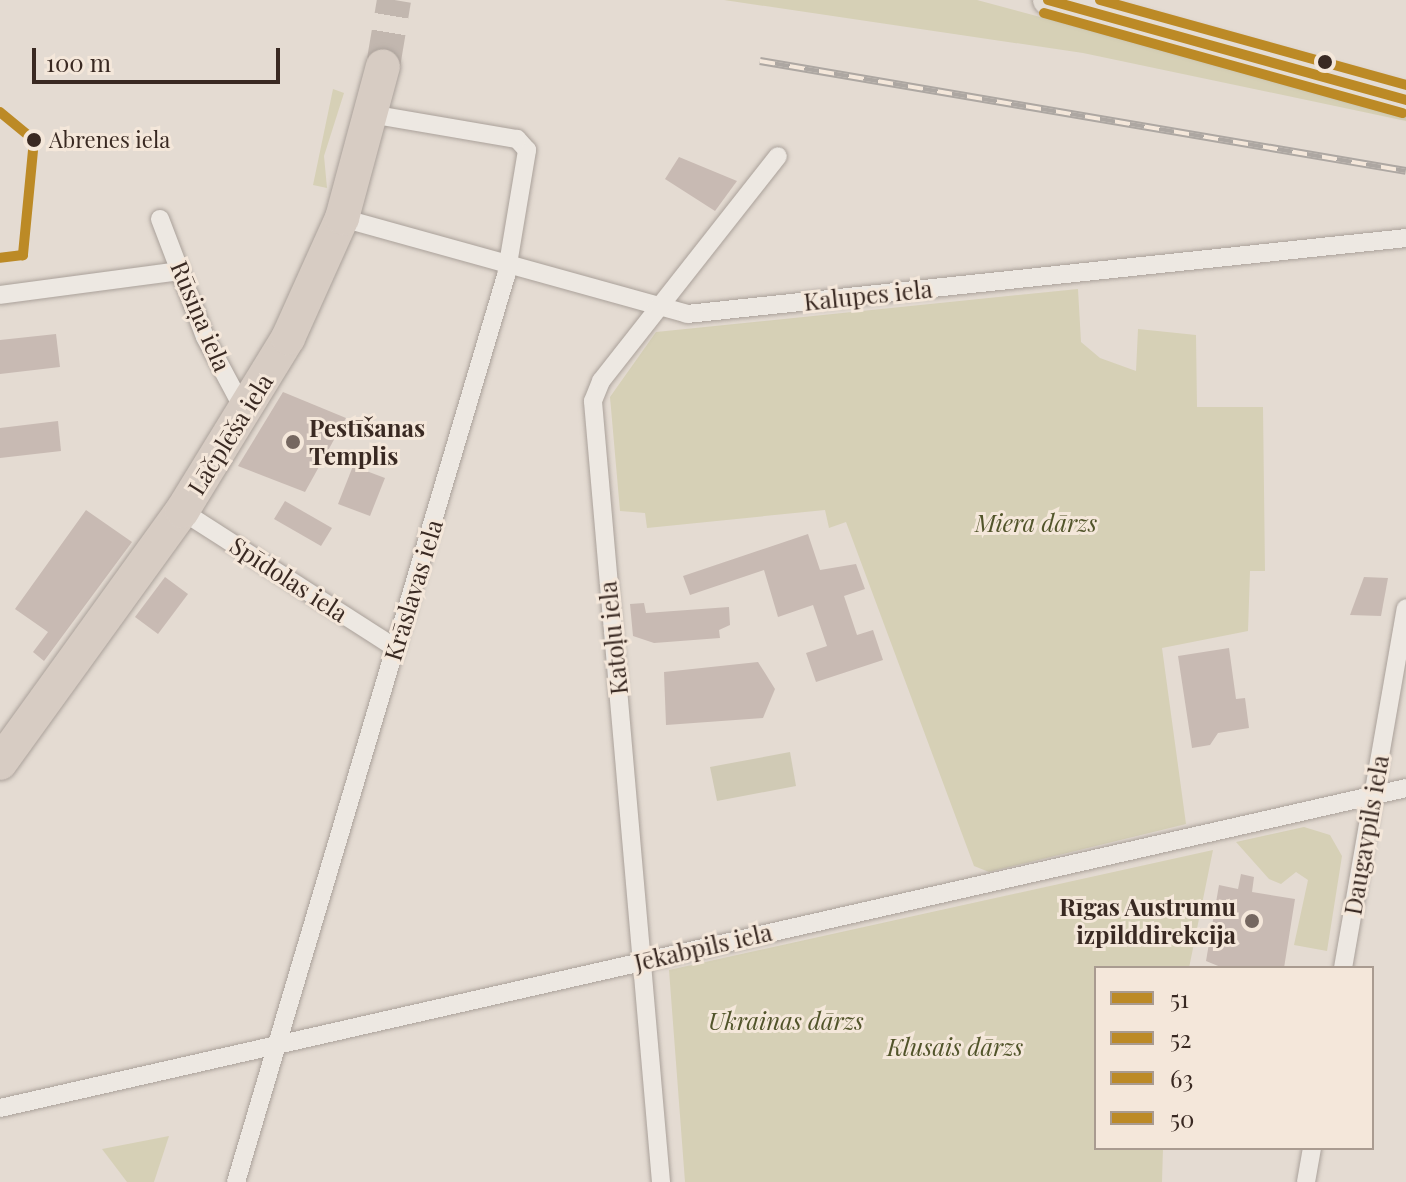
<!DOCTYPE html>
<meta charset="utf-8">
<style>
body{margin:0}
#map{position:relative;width:1406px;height:1182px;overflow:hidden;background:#e4dbd2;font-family:"Playfair Display",serif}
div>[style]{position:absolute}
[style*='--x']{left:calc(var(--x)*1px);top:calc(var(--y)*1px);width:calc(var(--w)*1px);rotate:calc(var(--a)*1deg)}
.green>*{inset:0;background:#d6d0b6}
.cemetery>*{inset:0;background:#d0cab5}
.building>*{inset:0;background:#c8bab3}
.highway-tunnel>*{height:34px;margin-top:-17px;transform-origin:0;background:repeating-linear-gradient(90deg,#c2b7af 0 34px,transparent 0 51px)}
.roads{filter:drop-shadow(0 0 2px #aaa19a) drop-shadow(0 0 2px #aaa19a)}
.street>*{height:18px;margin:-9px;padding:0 9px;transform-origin:9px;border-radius:9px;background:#ede8e2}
.primary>*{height:30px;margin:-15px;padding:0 15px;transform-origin:15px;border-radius:15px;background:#e4ddd5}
.highway>*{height:34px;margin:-17px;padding:0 17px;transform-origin:17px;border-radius:17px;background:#d7ccc3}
.rail>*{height:8px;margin-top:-4px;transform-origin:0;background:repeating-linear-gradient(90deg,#f4e7da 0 15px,#ada7a2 0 30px);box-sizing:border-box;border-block:2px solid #ada7a2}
.bus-1>*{height:10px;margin:-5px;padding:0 5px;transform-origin:5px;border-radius:5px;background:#bc8a26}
.bus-2>*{height:10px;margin:-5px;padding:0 5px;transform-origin:5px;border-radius:5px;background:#bc8a26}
.bus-3>*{height:10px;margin:-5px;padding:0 5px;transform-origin:5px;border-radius:5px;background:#bc8a26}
.bus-4>*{height:10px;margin:-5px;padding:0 5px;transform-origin:5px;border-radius:5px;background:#bc8a26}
.dots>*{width:22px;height:22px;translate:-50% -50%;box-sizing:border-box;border:4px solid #f4e7da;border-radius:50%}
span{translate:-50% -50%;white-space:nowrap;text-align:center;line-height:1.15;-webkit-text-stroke:6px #f4e7da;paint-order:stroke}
.bus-label{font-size:22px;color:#392922}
.left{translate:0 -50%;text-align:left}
.street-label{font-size:24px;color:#392922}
.poi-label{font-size:24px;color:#392922;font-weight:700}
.right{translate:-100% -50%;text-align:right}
.park-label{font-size:24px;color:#51542a;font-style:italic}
.legend{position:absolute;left:1094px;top:966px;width:280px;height:184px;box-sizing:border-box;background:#f4e7da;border:2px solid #a99b90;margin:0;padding:10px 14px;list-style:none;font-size:24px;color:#392922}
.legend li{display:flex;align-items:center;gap:16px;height:40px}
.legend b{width:40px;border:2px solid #a99b90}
.scale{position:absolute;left:32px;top:48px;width:248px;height:36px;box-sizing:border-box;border:4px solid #392922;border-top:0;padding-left:10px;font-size:24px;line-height:28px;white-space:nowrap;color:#392922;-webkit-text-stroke:6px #f4e7da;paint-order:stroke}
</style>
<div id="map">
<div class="green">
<div style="clip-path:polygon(724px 0,977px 0,1406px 115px,1406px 121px,1083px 53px)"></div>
<div style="clip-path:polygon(333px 89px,344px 93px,324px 156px,327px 188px,313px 185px)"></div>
<div style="clip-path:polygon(1078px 289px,1081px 342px,1100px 358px,1136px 371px,1138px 329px,1196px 335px,1197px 407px,1263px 407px,1265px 571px,1250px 571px,1248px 631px,1162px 648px,1186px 824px,989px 872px,974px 866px,846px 522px,829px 528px,825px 510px,647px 528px,645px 513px,620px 511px,610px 397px,656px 332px)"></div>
<div style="clip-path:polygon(1304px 827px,1330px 835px,1342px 856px,1327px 951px,1294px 945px,1308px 880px,1296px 872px,1281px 884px,1269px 879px,1236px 842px)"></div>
<div style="clip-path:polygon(1213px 850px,1189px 968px,1096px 968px,1096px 1148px,1163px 1148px,1162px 1182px,685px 1182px,669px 970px)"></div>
<div style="clip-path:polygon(169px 1136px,154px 1182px,127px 1182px,102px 1149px)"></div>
</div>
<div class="cemetery">
<div style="clip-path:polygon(790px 752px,796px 786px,717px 801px,710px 767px)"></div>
</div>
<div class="building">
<div style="clip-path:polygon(679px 157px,737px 181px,715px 211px,665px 179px)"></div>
<div style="clip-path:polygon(56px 334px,60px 367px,0 374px,0 340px)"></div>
<div style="clip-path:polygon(283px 392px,346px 418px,305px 492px,238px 466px)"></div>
<div style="clip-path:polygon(58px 421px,61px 451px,0 458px,0 428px)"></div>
<div style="clip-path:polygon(353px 466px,385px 478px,370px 516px,338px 504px)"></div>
<div style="clip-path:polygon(285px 501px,332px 528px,321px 546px,274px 519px)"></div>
<div style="clip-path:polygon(86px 510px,132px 542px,44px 661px,33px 652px,48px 632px,15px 609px)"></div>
<div style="clip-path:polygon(808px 534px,820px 570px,856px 564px,865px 589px,844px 596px,857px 635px,873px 630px,883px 660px,816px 682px,806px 653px,827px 646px,813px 605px,778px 617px,764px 570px,690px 595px,683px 576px)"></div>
<div style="clip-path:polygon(165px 577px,188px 594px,158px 634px,135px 617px)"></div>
<div style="clip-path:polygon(1364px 577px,1388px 578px,1381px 616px,1350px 615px)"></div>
<div style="clip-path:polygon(644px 603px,646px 613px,729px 607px,730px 625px,719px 630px,720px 638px,654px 643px,633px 636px,630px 604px)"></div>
<div style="clip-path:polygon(1229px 648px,1236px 699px,1245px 698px,1249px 728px,1218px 733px,1210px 745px,1192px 748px,1178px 656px)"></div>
<div style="clip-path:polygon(758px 662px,775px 689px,763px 718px,666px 725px,664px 672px)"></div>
<div style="clip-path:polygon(1241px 874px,1254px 877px,1252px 892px,1295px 899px,1284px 968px,1223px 968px,1206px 961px,1219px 885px,1238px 889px)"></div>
</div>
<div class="highway-tunnel">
<div style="--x:383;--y:66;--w:67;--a:-80.5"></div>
</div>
<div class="roads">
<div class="street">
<div style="--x:342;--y:218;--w:358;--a:15.5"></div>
<div style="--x:687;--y:314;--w:723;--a:-6.03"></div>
<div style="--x:160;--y:219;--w:126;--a:69.1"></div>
<div style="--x:205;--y:337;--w:85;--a:61.9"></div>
<div style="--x:0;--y:295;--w:182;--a:-7.6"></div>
<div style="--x:182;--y:511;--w:253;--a:32.7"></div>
<div style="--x:1343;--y:968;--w:365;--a:-80.1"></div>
<div style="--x:0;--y:1108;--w:1442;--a:-12.82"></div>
<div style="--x:236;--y:1182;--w:945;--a:-73.41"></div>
<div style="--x:506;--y:276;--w:128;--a:-80.5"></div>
<div style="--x:527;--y:150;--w:15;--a:-132"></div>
<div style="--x:517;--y:139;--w:148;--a:-170.3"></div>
<div style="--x:661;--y:1182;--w:784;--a:-94.98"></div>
<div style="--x:593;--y:401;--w:22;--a:-68"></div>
<div style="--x:601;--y:381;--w:286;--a:-51.8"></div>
<div style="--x:1306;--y:1182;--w:35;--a:-80"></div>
</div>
<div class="primary">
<div style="--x:1048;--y:0;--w:372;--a:15.6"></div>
</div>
<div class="highway">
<div style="--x:0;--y:763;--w:311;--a:-54.2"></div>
<div style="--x:182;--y:511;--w:203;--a:-58.5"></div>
<div style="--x:288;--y:338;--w:132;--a:-65.8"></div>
<div style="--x:342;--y:218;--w:157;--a:-74.9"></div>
</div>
</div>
<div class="rail">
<div style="--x:760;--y:61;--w:655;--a:9.66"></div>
</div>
<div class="bus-1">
<div style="--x:1048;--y:0;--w:372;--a:15.6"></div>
</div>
<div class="bus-2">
<div style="--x:1044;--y:13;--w:372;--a:15.6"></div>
</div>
<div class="bus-3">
<div style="--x:1100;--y:0;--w:318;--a:15.5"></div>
</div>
<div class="bus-4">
<div style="--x:0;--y:112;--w:44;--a:39.5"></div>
<div style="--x:34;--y:140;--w:116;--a:95.5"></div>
<div style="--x:23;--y:255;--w:23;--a:173"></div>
</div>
<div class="dots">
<div style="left:1325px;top:62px;background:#392922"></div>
<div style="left:34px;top:140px;background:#392922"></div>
<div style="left:293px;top:442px;background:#756760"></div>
<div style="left:1252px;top:921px;background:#756760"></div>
</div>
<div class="bus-label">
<span class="left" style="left:49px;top:140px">Abrenes iela</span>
</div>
<div class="street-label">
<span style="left:868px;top:295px;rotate:-6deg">Kalupes iela</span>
<span style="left:201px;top:316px;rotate:67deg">Rūsiņa iela</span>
<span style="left:230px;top:434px;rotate:-58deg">Lāčplēša iela</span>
<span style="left:289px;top:579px;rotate:33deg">Spīdolas iela</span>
<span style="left:413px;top:590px;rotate:-73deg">Krāslavas iela</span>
<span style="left:613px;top:638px;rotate:-96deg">Katoļu iela</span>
<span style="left:1366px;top:835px;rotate:-80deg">Daugavpils iela</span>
<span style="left:703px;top:947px;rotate:-13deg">Jēkabpils iela</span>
</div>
<div class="poi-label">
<span class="left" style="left:309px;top:442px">Pestīšanas<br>Templis</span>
<span class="right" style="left:1236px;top:921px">Rīgas Austrumu<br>izpilddirekcija</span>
</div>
<div class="park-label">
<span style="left:1036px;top:523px">Miera dārzs</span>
<span style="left:786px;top:1021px">Ukrainas dārzs</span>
<span style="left:955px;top:1047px">Klusais dārzs</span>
</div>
<ul class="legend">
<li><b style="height:10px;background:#bc8a26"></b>51</li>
<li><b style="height:10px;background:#bc8a26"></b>52</li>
<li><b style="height:10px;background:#bc8a26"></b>63</li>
<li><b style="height:10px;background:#bc8a26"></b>50</li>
</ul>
<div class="scale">100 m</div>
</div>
